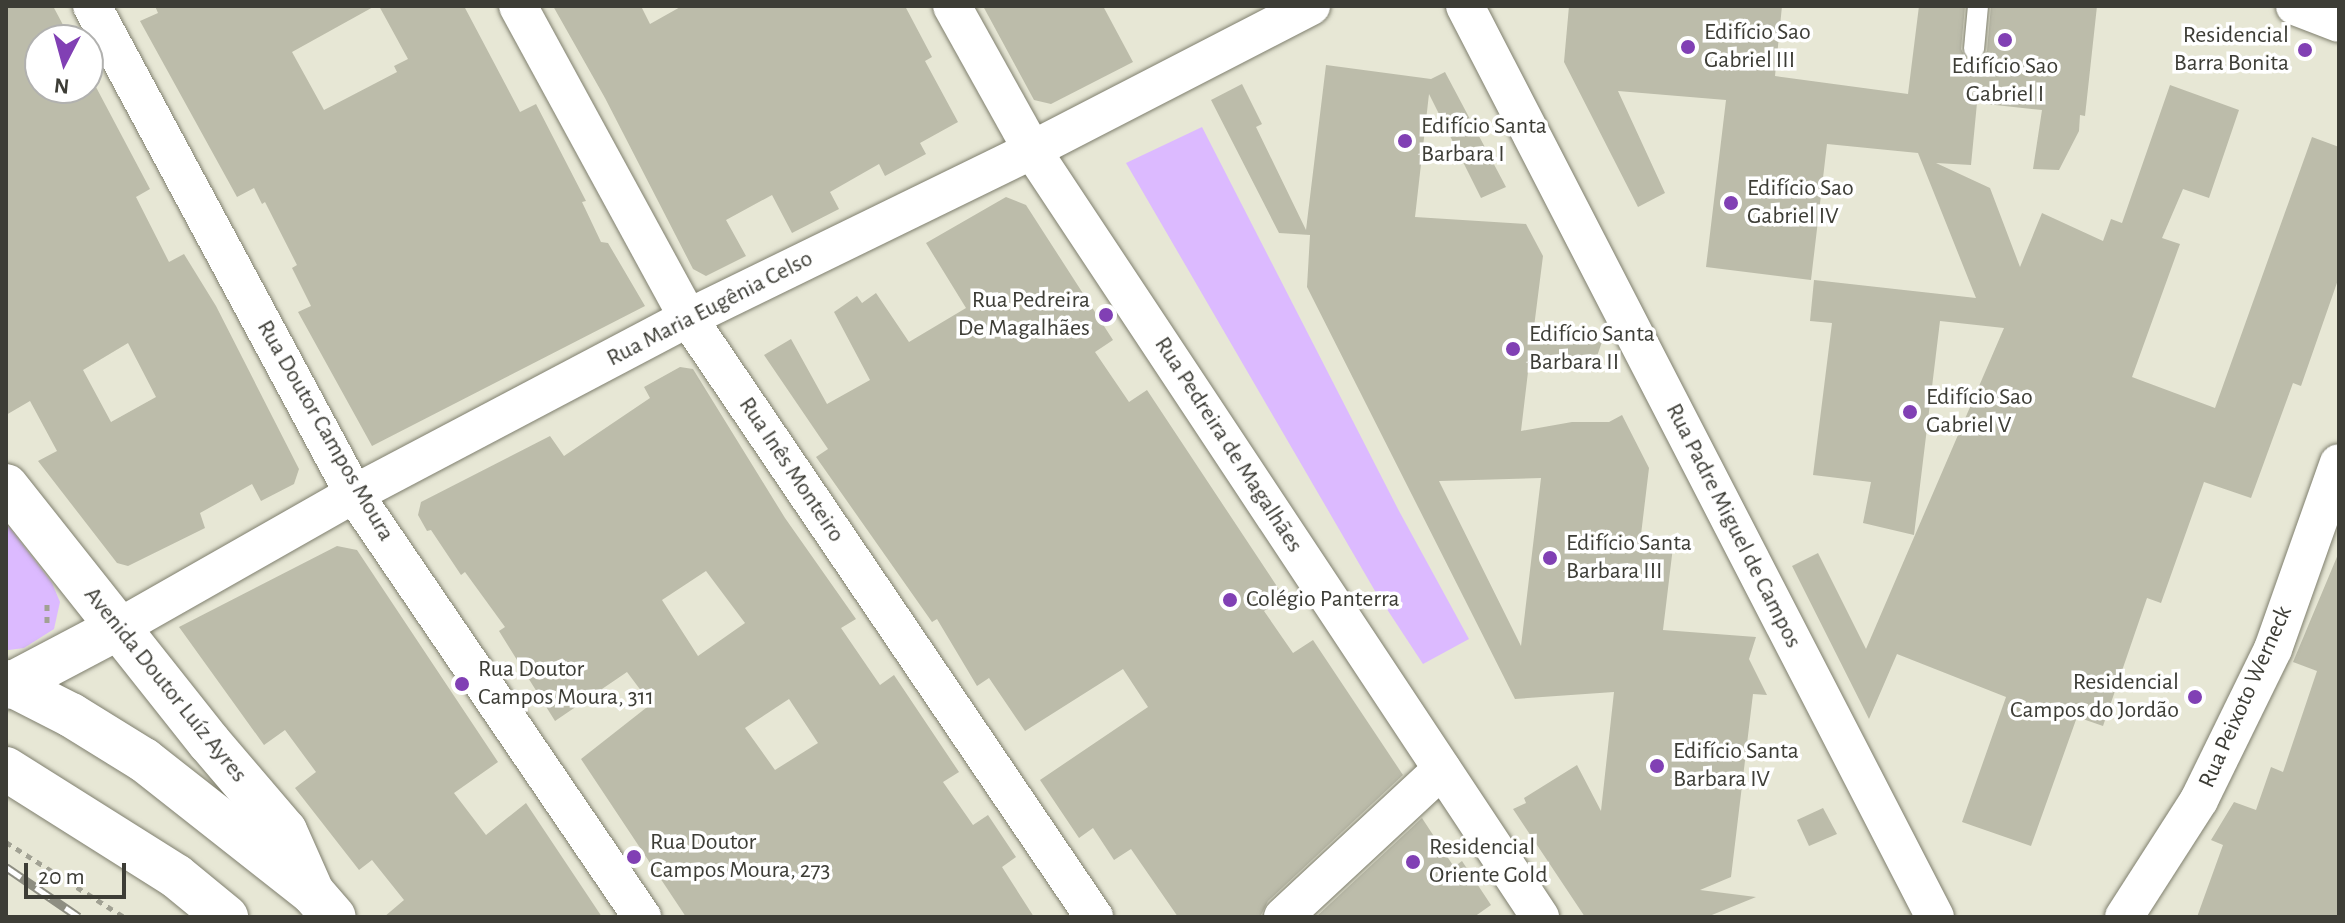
<!DOCTYPE html>
<meta charset="utf-8">
<style>
body{margin:0}
#map{position:relative;width:2345px;height:923px;overflow:hidden;background:#e7e7d5;font-family:"Alegreya Sans",sans-serif}
div>[style]{position:absolute}
[style*='--x']{left:calc(var(--x)*1px);top:calc(var(--y)*1px);width:calc(var(--w)*1px);rotate:calc(var(--a)*1deg)}
.green>*{inset:0;background:#dcbaff}
.building>*{inset:0;background:#bcbcaa}
.path>*{height:5px;margin-top:-2.5px;transform-origin:0;background:repeating-linear-gradient(90deg,#a1a193 0 6px,transparent 0 12px)}
.roads{filter:drop-shadow(0 0 2px #7f7f6e) drop-shadow(0 0 2px #7f7f6e)}
.service>*{height:20px;margin:-10px;padding:0 10px;transform-origin:10px;border-radius:10px;background:#fff}
.minor>*{height:38px;margin:-19px;padding:0 19px;transform-origin:19px;border-radius:19px;background:#fff}
.tertiary>*{height:44px;margin:-22px;padding:0 22px;transform-origin:22px;border-radius:22px;background:#fff}
.trunk>*{height:44px;margin:-22px;padding:0 22px;transform-origin:22px;border-radius:22px;background:#fff}
.rail>*{height:9px;margin-top:-4.5px;transform-origin:0;background:repeating-linear-gradient(90deg,#fff 0 18px,#8e8e82 0 36px);box-sizing:border-box;border-block:2px solid #8e8e82}
.dots>*{width:22px;height:22px;translate:-50% -50%;box-sizing:border-box;border:4px solid #fff;border-radius:50%}
span{translate:-50% -50%;white-space:nowrap;text-align:center;line-height:1.15;-webkit-text-stroke:7px #fff;paint-order:stroke}
.poi-label{font-size:24px;color:#3d3d36}
.left{translate:0 -50%;text-align:left}
.right{translate:-100% -50%;text-align:right}
.street-label{font-size:24px;color:#3d3d36}
.frame{position:absolute;inset:0;border:8px solid #3d3d36;pointer-events:none}
.north{position:absolute;left:24px;top:24px;width:80px;height:80px;box-sizing:border-box;background:#fff;border:2px solid #b1b1af;border-radius:50%;rotate:186deg;font-size:22px;font-weight:700;line-height:32px;text-align:center;color:#3d3d36}
.north::after{content:'';display:block;margin:auto;width:28px;height:36px;background:#8140b4;clip-path:polygon(50% 0,100% 100%,50% 72%,0 100%)}
.scale{position:absolute;left:24px;top:863px;width:102px;height:36px;box-sizing:border-box;border:4px solid #3d3d36;border-top:0;padding-left:10px;font-size:24px;line-height:28px;white-space:nowrap;color:#3d3d36;-webkit-text-stroke:6px #fff;paint-order:stroke}
</style>
<div id="map">
<div class="green">
<div style="clip-path:polygon(1202px 127px,1399px 511px,1469px 639px,1423px 664px,1375px 591px,1126px 163px)"></div>
<div style="clip-path:polygon(6px 523px,52px 583px,60px 602px,54px 629px,24px 648px,9px 650px,6px 650px)"></div>
</div>
<div class="building">
<div style="clip-path:polygon(evenodd,6px 6px,53px 6px,71px 40px,40px 40px,40px 88px,88px 88px,88px 72px,150px 189px,136px 197px,169px 262px,184px 254px,216px 306px,299px 469px,294px 484px,261px 501px,252px 484px,200px 513px,205px 528px,128px 566px,117px 563px,38px 461px,57px 451px,30px 401px,6px 415px,6px 6px,128px 343px,156px 397px,111px 422px,83px 370px,128px 343px)"></div>
<div style="clip-path:polygon(155px 6px,375px 6px,292px 52px,324px 110px,397px 72px,394px 66px,408px 59px,379px 6px,464px 6px,520px 112px,536px 104px,586px 201px,582px 202px,601px 242px,608px 243px,645px 306px,372px 446px,298px 312px,311px 306px,292px 268px,297px 265px,265px 202px,262px 204px,254px 188px,237px 197px,140px 21px,158px 13px)"></div>
<div style="clip-path:polygon(553px 6px,641px 6px,650px 24px,682px 6px,905px 6px,932px 57px,925px 61px,958px 122px,920px 143px,926px 154px,885px 176px,879px 164px,830px 192px,839px 209px,792px 233px,772px 195px,726px 220px,746px 256px,706px 276px,693px 269px,605px 98px)"></div>
<div style="clip-path:polygon(983px 6px,1103px 6px,1133px 62px,1051px 104px,1034px 100px)"></div>
<div style="clip-path:polygon(1569px 6px,1782px 6px,1775px 76px,1908px 94px,1919px 6px,1965px 6px,1961px 49px,1966px 59px,1974px 62px,1980px 60px,1987px 51px,1991px 6px,2097px 6px,2085px 116px,2080px 115px,2079px 131px,2059px 170px,2033px 169px,2042px 110px,1977px 103px,1971px 165px,1936px 163px,1990px 188px,2020px 267px,2042px 213px,2103px 241px,2111px 219px,2122px 223px,2170px 85px,2239px 110px,2209px 198px,2183px 189px,2162px 238px,2180px 244px,2132px 377px,2215px 408px,2312px 137px,2339px 147px,2339px 277px,2301px 386px,2293px 383px,2251px 498px,2204px 482px,2161px 603px,2147px 598px,2103px 726px,2077px 717px,2031px 846px,1962px 822px,2006px 697px,1897px 654px,1869px 719px,1792px 566px,1818px 553px,1866px 649px,2004px 328px,1940px 321px,1914px 535px,1863px 523px,1871px 482px,1813px 475px,1832px 323px,1810px 321px,1814px 280px,1976px 298px,1918px 153px,1827px 144px,1811px 280px,1706px 267px,1726px 100px,1618px 91px,1665px 193px,1638px 207px,1564px 62px)"></div>
<div style="clip-path:polygon(evenodd,1326px 65px,1431px 79px,1445px 72px,1506px 187px,1481px 198px,1429px 94px,1415px 217px,1526px 224px,1543px 256px,1534px 327px,1604px 336px,1595px 362px,1530px 355px,1521px 431px,1572px 422px,1609px 422px,1622px 415px,1649px 468px,1640px 543px,1673px 547px,1663px 630px,1756px 637px,1749px 659px,1767px 695px,1753px 694px,1731px 877px,1700px 890px,1756px 897px,1707px 917px,1585px 917px,1513px 809px,1526px 803px,1524px 798px,1577px 765px,1601px 811px,1614px 692px,1515px 699px,1307px 287px,1310px 235px,1279px 233px,1211px 100px,1242px 84px,1262px 124px,1256px 127px,1306px 230px,1326px 65px,1541px 478px,1521px 646px,1439px 481px,1541px 478px)"></div>
<div style="clip-path:polygon(1006px 197px,1026px 205px,1113px 340px,1095px 352px,1129px 402px,1147px 390px,1284px 597px,1264px 611px,1293px 653px,1313px 640px,1403px 775px,1268px 901px,1260px 917px,1178px 917px,1131px 849px,1114px 860px,1093px 828px,1079px 838px,1040px 780px,1148px 707px,1123px 669px,1025px 731px,989px 678px,977px 686px,937px 619px,932px 622px,816px 457px,828px 449px,764px 355px,791px 339px,827px 404px,870px 380px,834px 312px,857px 296px,862px 303px,876px 293px,909px 342px,966px 308px,926px 243px)"></div>
<div style="clip-path:polygon(evenodd,680px 367px,693px 369px,785px 518px,856px 619px,841px 628px,880px 685px,894px 675px,959px 772px,943px 782px,973px 825px,988px 815px,1016px 857px,1002px 867px,1034px 917px,686px 917px,581px 759px,651px 704px,627px 672px,555px 721px,499px 631px,505px 627px,465px 572px,461px 575px,431px 530px,427px 531px,418px 515px,421px 502px,550px 436px,564px 456px,650px 398px,644px 387px,680px 367px,706px 571px,745px 623px,698px 656px,662px 600px,706px 571px,680px 367px,789px 699px,818px 743px,775px 770px,745px 728px,789px 699px)"></div>
<div style="clip-path:polygon(337px 546px,357px 550px,498px 762px,454px 793px,486px 835px,526px 803px,602px 917px,384px 917px,404px 900px,372px 860px,359px 870px,295px 788px,316px 772px,285px 730px,264px 745px,179px 627px)"></div>
<div style="clip-path:polygon(2339px 552px,2339px 917px,2197px 917px,2223px 845px,2211px 840px,2234px 802px,2256px 810px,2271px 767px,2283px 772px,2317px 671px,2293px 662px)"></div>
<div style="clip-path:polygon(1823px 808px,1837px 834px,1809px 846px,1797px 820px)"></div>
<div style="clip-path:polygon(1422px 818px,1454px 867px,1462px 861px,1491px 905px,1474px 917px,1316px 917px)"></div>
</div>
<div class="path">
<div style="--x:47;--y:623;--w:22;--a:-90"></div>
<div style="--x:6;--y:842;--w:140;--a:32.4"></div>
</div>
<div class="roads">
<div class="service">
<div style="--x:1974;--y:49;--w:43;--a:-84.7"></div>
</div>
<div class="minor">
<div style="--x:92;--y:6;--w:554;--a:61.77"></div>
<div style="--x:354;--y:494;--w:512;--a:55.75"></div>
<div style="--x:518;--y:6;--w:355;--a:61.4"></div>
<div style="--x:688;--y:318;--w:724;--a:55.87"></div>
<div style="--x:952;--y:6;--w:165;--a:60.9"></div>
<div style="--x:1032;--y:150;--w:920;--a:56.48"></div>
<div style="--x:1465;--y:6;--w:1025;--a:62.71"></div>
<div style="--x:2295;--y:6;--w:47;--a:21.1"></div>
<div style="--x:118;--y:628;--w:271;--a:-29.6"></div>
<div style="--x:354;--y:494;--w:378;--a:-27.8"></div>
<div style="--x:688;--y:318;--w:383;--a:-26"></div>
<div style="--x:1032;--y:150;--w:314;--a:-27.3"></div>
<div style="--x:1283;--y:917;--w:217;--a:-42.9"></div>
<div style="--x:2124;--y:917;--w:139;--a:-57.3"></div>
<div style="--x:2199;--y:800;--w:168;--a:-63.9"></div>
<div style="--x:2273;--y:649;--w:197;--a:-70.5"></div>
</div>
<div class="tertiary">
<div style="--x:6;--y:486;--w:327;--a:51.6"></div>
<div style="--x:209;--y:742;--w:117;--a:49.5"></div>
<div style="--x:285;--y:831;--w:67;--a:66.1"></div>
</div>
<div class="trunk">
<div style="--x:6;--y:682;--w:73;--a:26.9"></div>
<div style="--x:71;--y:715;--w:86;--a:31.7"></div>
<div style="--x:144;--y:760;--w:214;--a:38.2"></div>
<div style="--x:312;--y:892;--w:33;--a:49"></div>
<div style="--x:6;--y:687;--w:127;--a:-27.8"></div>
<div style="--x:6;--y:769;--w:201;--a:32.2"></div>
<div style="--x:176;--y:876;--w:65;--a:39.4"></div>
</div>
</div>
<div class="rail">
<div style="--x:6;--y:867;--w:88;--a:34.4"></div>
</div>
<div class="dots">
<div style="left:2005px;top:40px;background:#8140b4"></div>
<div style="left:1688px;top:47px;background:#8140b4"></div>
<div style="left:2305px;top:50px;background:#8140b4"></div>
<div style="left:1405px;top:141px;background:#8140b4"></div>
<div style="left:1731px;top:203px;background:#8140b4"></div>
<div style="left:1106px;top:315px;background:#8140b4"></div>
<div style="left:1513px;top:349px;background:#8140b4"></div>
<div style="left:1910px;top:412px;background:#8140b4"></div>
<div style="left:1550px;top:558px;background:#8140b4"></div>
<div style="left:1230px;top:600px;background:#8140b4"></div>
<div style="left:462px;top:684px;background:#8140b4"></div>
<div style="left:2195px;top:697px;background:#8140b4"></div>
<div style="left:1657px;top:766px;background:#8140b4"></div>
<div style="left:634px;top:857px;background:#8140b4"></div>
<div style="left:1413px;top:862px;background:#8140b4"></div>
</div>
<div class="poi-label">
<span class="left" style="left:1704px;top:47px">Edifício Sao<br>Gabriel III</span>
<span class="right" style="left:2289px;top:50px">Residencial<br>Barra Bonita</span>
<span style="left:2005px;top:81px">Edifício Sao<br>Gabriel I</span>
<span class="left" style="left:1421px;top:141px">Edifício Santa<br>Barbara I</span>
<span class="left" style="left:1747px;top:203px">Edifício Sao<br>Gabriel IV</span>
<span class="right" style="left:1090px;top:315px">Rua Pedreira<br>De Magalhães</span>
<span class="left" style="left:1529px;top:349px">Edifício Santa<br>Barbara II</span>
<span class="left" style="left:1926px;top:412px">Edifício Sao<br>Gabriel V</span>
<span class="left" style="left:1566px;top:558px">Edifício Santa<br>Barbara III</span>
<span class="left" style="left:1246px;top:600px">Colégio Panterra</span>
<span class="left" style="left:478px;top:684px">Rua Doutor<br>Campos Moura, 311</span>
<span class="right" style="left:2179px;top:697px">Residencial<br>Campos do Jordão</span>
<span class="left" style="left:1673px;top:766px">Edifício Santa<br>Barbara IV</span>
<span class="left" style="left:650px;top:857px">Rua Doutor<br>Campos Moura, 273</span>
<span class="left" style="left:1429px;top:862px">Residencial<br>Oriente Gold</span>
</div>
<div class="street-label">
<span style="left:710px;top:309px;rotate:-27deg">Rua Maria Eugênia Celso</span>
<span style="left:325px;top:431px;rotate:60deg">Rua Doutor Campos Moura</span>
<span style="left:1228px;top:445px;rotate:57deg">Rua Pedreira de Magalhães</span>
<span style="left:791px;top:470px;rotate:56deg">Rua Inês Monteiro</span>
<span style="left:1733px;top:526px;rotate:63deg">Rua Padre Miguel de Campos</span>
<span style="left:165px;top:685px;rotate:51deg">Avenida Doutor Luíz Ayres</span>
<span style="left:2246px;top:697px;rotate:-66deg">Rua Peixoto Werneck</span>
</div>
<div class="frame"></div>
<div class="north">N</div>
<div class="scale">20 m</div>
</div>
